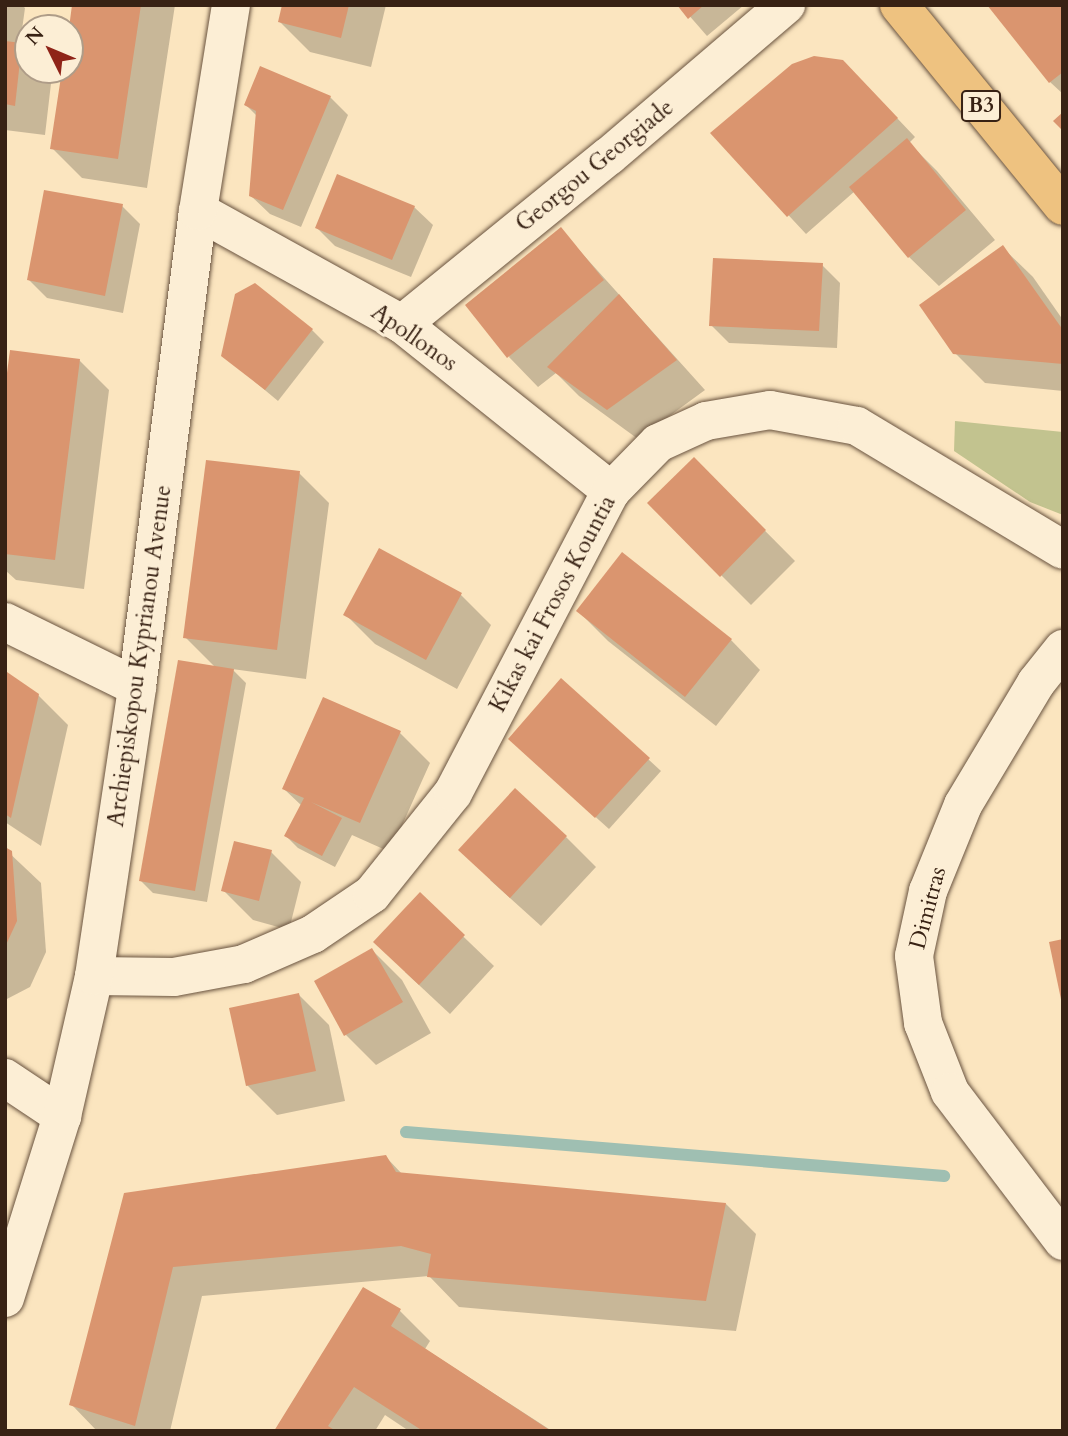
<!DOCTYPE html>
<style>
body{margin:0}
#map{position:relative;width:1068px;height:1436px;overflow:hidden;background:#fbe5bf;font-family:Cardo,serif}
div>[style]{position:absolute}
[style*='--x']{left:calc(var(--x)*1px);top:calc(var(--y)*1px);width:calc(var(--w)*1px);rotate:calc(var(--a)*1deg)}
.green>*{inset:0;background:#c2c38f}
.shadow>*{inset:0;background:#0003}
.stream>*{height:12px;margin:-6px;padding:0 6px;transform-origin:6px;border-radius:6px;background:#9fbfb2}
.building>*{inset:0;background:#da956f}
.roads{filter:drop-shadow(0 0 2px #69533f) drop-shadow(0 0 2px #69533f)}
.minor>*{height:38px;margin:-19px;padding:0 19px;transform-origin:19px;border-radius:19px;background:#fceed5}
.major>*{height:38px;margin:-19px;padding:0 19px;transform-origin:19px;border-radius:19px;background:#eec280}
span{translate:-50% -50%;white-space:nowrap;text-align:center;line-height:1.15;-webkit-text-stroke:6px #fceed5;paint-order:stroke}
.shield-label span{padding:2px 5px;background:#fceed5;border:2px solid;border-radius:5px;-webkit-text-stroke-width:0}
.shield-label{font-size:21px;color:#382214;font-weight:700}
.street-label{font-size:23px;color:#382214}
.frame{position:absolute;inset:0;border:7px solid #382214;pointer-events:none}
.north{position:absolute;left:14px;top:14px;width:70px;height:70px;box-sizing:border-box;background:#fceed5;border:2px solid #ae9c88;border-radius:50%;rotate:313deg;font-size:19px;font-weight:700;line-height:28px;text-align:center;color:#382214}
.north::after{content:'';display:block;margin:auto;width:24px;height:32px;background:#8f2418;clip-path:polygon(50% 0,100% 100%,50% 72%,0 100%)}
</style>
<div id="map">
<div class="green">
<div style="clip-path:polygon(955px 421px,1063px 432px,1063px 515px,1030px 502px,954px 451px)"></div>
</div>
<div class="shadow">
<div style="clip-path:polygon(5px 5px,22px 5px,25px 8px,21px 37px,28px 44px,28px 70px,47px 70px,52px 75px,45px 135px,5px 130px)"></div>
<div style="clip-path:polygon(74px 5px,175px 5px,147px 188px,82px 178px,52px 148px,64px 70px,70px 70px)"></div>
<div style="clip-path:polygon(284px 5px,386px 5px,371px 67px,310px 52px,280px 22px)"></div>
<div style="clip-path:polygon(680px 5px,744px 5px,707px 36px)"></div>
<div style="clip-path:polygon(989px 5px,1063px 5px,1063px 94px,1050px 82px)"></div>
<div style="clip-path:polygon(861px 80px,915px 137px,909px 143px,937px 171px,995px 240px,939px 286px,909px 257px,855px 191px,806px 234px,712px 133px)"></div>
<div style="clip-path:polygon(330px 97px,348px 115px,301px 227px,270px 214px,251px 196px,257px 116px,246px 105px)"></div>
<div style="clip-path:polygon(122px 206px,140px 224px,123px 313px,47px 298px,29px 280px)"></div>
<div style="clip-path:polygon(414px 207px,433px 225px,411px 277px,335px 246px,317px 228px)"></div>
<div style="clip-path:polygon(561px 230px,705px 390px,638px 439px,579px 396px,556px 373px,538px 387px,509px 357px)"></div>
<div style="clip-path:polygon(1003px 248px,1033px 277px,1063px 320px,1063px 391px,985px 383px,955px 353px)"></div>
<div style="clip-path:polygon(822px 265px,840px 283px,837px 348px,729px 343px,711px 325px)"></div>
<div style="clip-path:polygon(312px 330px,324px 342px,278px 401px,223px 355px)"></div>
<div style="clip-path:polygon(79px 360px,109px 390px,84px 589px,16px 580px,5px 570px,5px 401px)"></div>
<div style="clip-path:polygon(694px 459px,795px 561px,751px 605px,649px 503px)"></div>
<div style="clip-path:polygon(299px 473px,329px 503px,306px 679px,232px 669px,246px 683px,207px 902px,153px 893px,141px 881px,216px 668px,185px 637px)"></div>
<div style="clip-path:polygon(380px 551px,461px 595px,491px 625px,457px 689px,375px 644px,345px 614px)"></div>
<div style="clip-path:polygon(578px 611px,731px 640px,760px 670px,716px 726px,608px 641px)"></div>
<div style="clip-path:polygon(8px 675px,38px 695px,68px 725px,41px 846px,5px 822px,5px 678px)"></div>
<div style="clip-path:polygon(400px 733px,430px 763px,390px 852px,352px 835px,335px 867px,298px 848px,286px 836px,302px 806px,284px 789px)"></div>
<div style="clip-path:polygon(522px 751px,648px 759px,661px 771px,609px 829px)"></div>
<div style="clip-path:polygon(566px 837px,596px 867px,541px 926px,490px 880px)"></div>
<div style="clip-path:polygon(5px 849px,41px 883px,46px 952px,30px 987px,5px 1000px)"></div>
<div style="clip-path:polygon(271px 852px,301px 882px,289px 930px,253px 920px,223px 890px)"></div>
<div style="clip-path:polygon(420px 895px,494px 966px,450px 1014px,405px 972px)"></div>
<div style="clip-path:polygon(372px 950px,402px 980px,431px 1033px,376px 1065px,346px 1035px)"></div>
<div style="clip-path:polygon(299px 995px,329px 1025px,345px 1101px,277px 1115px,247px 1085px)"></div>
<div style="clip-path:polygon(386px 1157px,403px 1175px,726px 1204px,756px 1234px,736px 1331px,459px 1307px,429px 1276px,202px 1296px,170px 1431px,97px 1431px,71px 1404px,125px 1195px)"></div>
<div style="clip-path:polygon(364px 1289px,400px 1311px,430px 1341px,425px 1349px,552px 1431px,409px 1431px,385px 1415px,375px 1431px,277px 1431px)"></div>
</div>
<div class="stream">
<div style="--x:406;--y:1132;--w:540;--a:4.68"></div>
</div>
<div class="building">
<div style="clip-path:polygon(72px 5px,141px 5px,118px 159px,50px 149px,62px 70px,70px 70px,69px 28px)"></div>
<div style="clip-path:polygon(282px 5px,349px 5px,341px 38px,278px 22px)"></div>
<div style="clip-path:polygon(677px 5px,704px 5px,688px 19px)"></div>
<div style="clip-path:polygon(987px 5px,1063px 5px,1063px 72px,1049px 83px)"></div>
<div style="clip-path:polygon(5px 41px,22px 43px,15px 106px,5px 104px)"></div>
<div style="clip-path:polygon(814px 56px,843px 60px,898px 118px,787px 217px,710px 133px,792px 64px)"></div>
<div style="clip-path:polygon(260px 66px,331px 96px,283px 210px,249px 196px,256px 111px,244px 105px)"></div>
<div style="clip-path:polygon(1063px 112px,1063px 131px,1053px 121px)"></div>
<div style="clip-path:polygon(907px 138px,966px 210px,908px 258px,849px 187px)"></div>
<div style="clip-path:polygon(337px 174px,415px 206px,392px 260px,315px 228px)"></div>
<div style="clip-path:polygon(44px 190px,123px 204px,105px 296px,27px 280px)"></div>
<div style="clip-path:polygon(561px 227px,604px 280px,507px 358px,465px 305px)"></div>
<div style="clip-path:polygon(1003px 245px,1063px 330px,1063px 364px,953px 354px,919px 305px)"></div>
<div style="clip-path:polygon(713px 258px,823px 263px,819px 331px,709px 326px)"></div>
<div style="clip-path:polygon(255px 283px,313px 329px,265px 390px,221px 356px,235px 294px)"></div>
<div style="clip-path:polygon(619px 294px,677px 360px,607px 410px,547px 367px)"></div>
<div style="clip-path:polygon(10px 350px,80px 359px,55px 560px,5px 554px,5px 388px)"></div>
<div style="clip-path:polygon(694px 457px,766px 530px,720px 577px,647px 503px)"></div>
<div style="clip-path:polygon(206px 460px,300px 471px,277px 650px,183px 638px)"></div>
<div style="clip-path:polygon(379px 548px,462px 593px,426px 660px,343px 615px)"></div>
<div style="clip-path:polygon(622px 552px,732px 639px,685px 697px,576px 611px)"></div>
<div style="clip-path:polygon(178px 660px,234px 669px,195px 891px,139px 881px)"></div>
<div style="clip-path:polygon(7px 672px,39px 694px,11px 818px,5px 814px)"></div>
<div style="clip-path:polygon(561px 678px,650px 758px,595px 818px,508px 739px)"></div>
<div style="clip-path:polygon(323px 697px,401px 731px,360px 823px,311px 802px,342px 818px,322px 856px,284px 836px,304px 798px,282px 789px)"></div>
<div style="clip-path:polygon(515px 788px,567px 836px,510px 898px,458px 850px)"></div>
<div style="clip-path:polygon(234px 841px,272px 850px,259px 901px,221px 891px)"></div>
<div style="clip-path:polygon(5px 847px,12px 851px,17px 921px,5px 947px)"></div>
<div style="clip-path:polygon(420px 892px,465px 935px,419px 985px,373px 942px)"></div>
<div style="clip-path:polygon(1063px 939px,1063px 1004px,1062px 1004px,1049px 942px)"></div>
<div style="clip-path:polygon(372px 948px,403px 1002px,344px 1036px,314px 981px)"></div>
<div style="clip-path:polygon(299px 993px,316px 1071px,246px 1086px,229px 1008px)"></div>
<div style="clip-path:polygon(386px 1155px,396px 1172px,726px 1203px,706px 1301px,427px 1277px,431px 1254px,401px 1246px,173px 1267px,135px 1426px,69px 1405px,124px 1193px)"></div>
<div style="clip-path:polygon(363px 1287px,401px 1309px,391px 1326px,551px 1431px,423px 1431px,354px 1387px,328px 1426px,336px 1431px,274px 1431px)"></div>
</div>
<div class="roads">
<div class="minor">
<div style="--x:198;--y:211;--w:233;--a:29"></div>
<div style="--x:402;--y:324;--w:268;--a:38.6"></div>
<div style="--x:402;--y:324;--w:267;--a:-39.1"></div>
<div style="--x:609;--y:156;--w:233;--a:-40.5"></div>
<div style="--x:5;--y:622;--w:147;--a:26.2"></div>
<div style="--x:1063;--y:649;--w:43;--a:128.5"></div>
<div style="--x:1036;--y:683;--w:142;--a:120.9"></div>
<div style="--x:963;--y:805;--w:93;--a:112.1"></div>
<div style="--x:928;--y:891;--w:66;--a:102.2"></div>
<div style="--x:914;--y:956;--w:68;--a:82.3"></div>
<div style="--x:923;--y:1023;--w:74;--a:68.6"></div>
<div style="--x:950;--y:1092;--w:187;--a:52.8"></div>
<div style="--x:94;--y:976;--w:80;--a:0.7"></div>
<div style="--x:174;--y:977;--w:71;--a:-10.5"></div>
<div style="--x:244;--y:964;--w:75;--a:-23.5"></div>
<div style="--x:313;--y:934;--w:71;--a:-34.1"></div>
<div style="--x:372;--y:894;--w:129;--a:-51.3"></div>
<div style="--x:453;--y:793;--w:341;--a:-62.4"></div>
<div style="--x:611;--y:491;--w:67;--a:-45.6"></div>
<div style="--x:658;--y:443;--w:53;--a:-24.6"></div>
<div style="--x:706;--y:421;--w:65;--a:-9.8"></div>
<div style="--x:770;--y:410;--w:88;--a:10.4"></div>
<div style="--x:857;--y:426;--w:240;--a:31"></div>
<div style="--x:5;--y:1078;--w:69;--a:33.7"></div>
<div style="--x:5;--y:1298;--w:191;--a:-72.6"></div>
<div style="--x:62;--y:1116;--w:144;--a:-77.1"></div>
<div style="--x:94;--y:976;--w:292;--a:-81.5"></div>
<div style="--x:137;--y:687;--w:480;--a:-82.7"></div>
<div style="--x:198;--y:211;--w:209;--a:-80.9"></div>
</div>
<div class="major">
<div style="--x:899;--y:5;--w:259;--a:50.8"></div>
</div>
</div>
<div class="shield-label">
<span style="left:981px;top:106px">B3</span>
</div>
<div class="street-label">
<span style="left:595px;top:166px;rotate:-39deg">Georgou Georgiade</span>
<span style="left:414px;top:338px;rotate:35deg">Apollonos</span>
<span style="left:553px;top:604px;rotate:-62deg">Kikas kai Frosos Kountia</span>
<span style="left:140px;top:656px;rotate:-82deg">Archiepiskopou Kyprianou Avenue</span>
<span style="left:928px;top:908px;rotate:-75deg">Dimitras</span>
</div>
<div class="frame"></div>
<div class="north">N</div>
</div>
